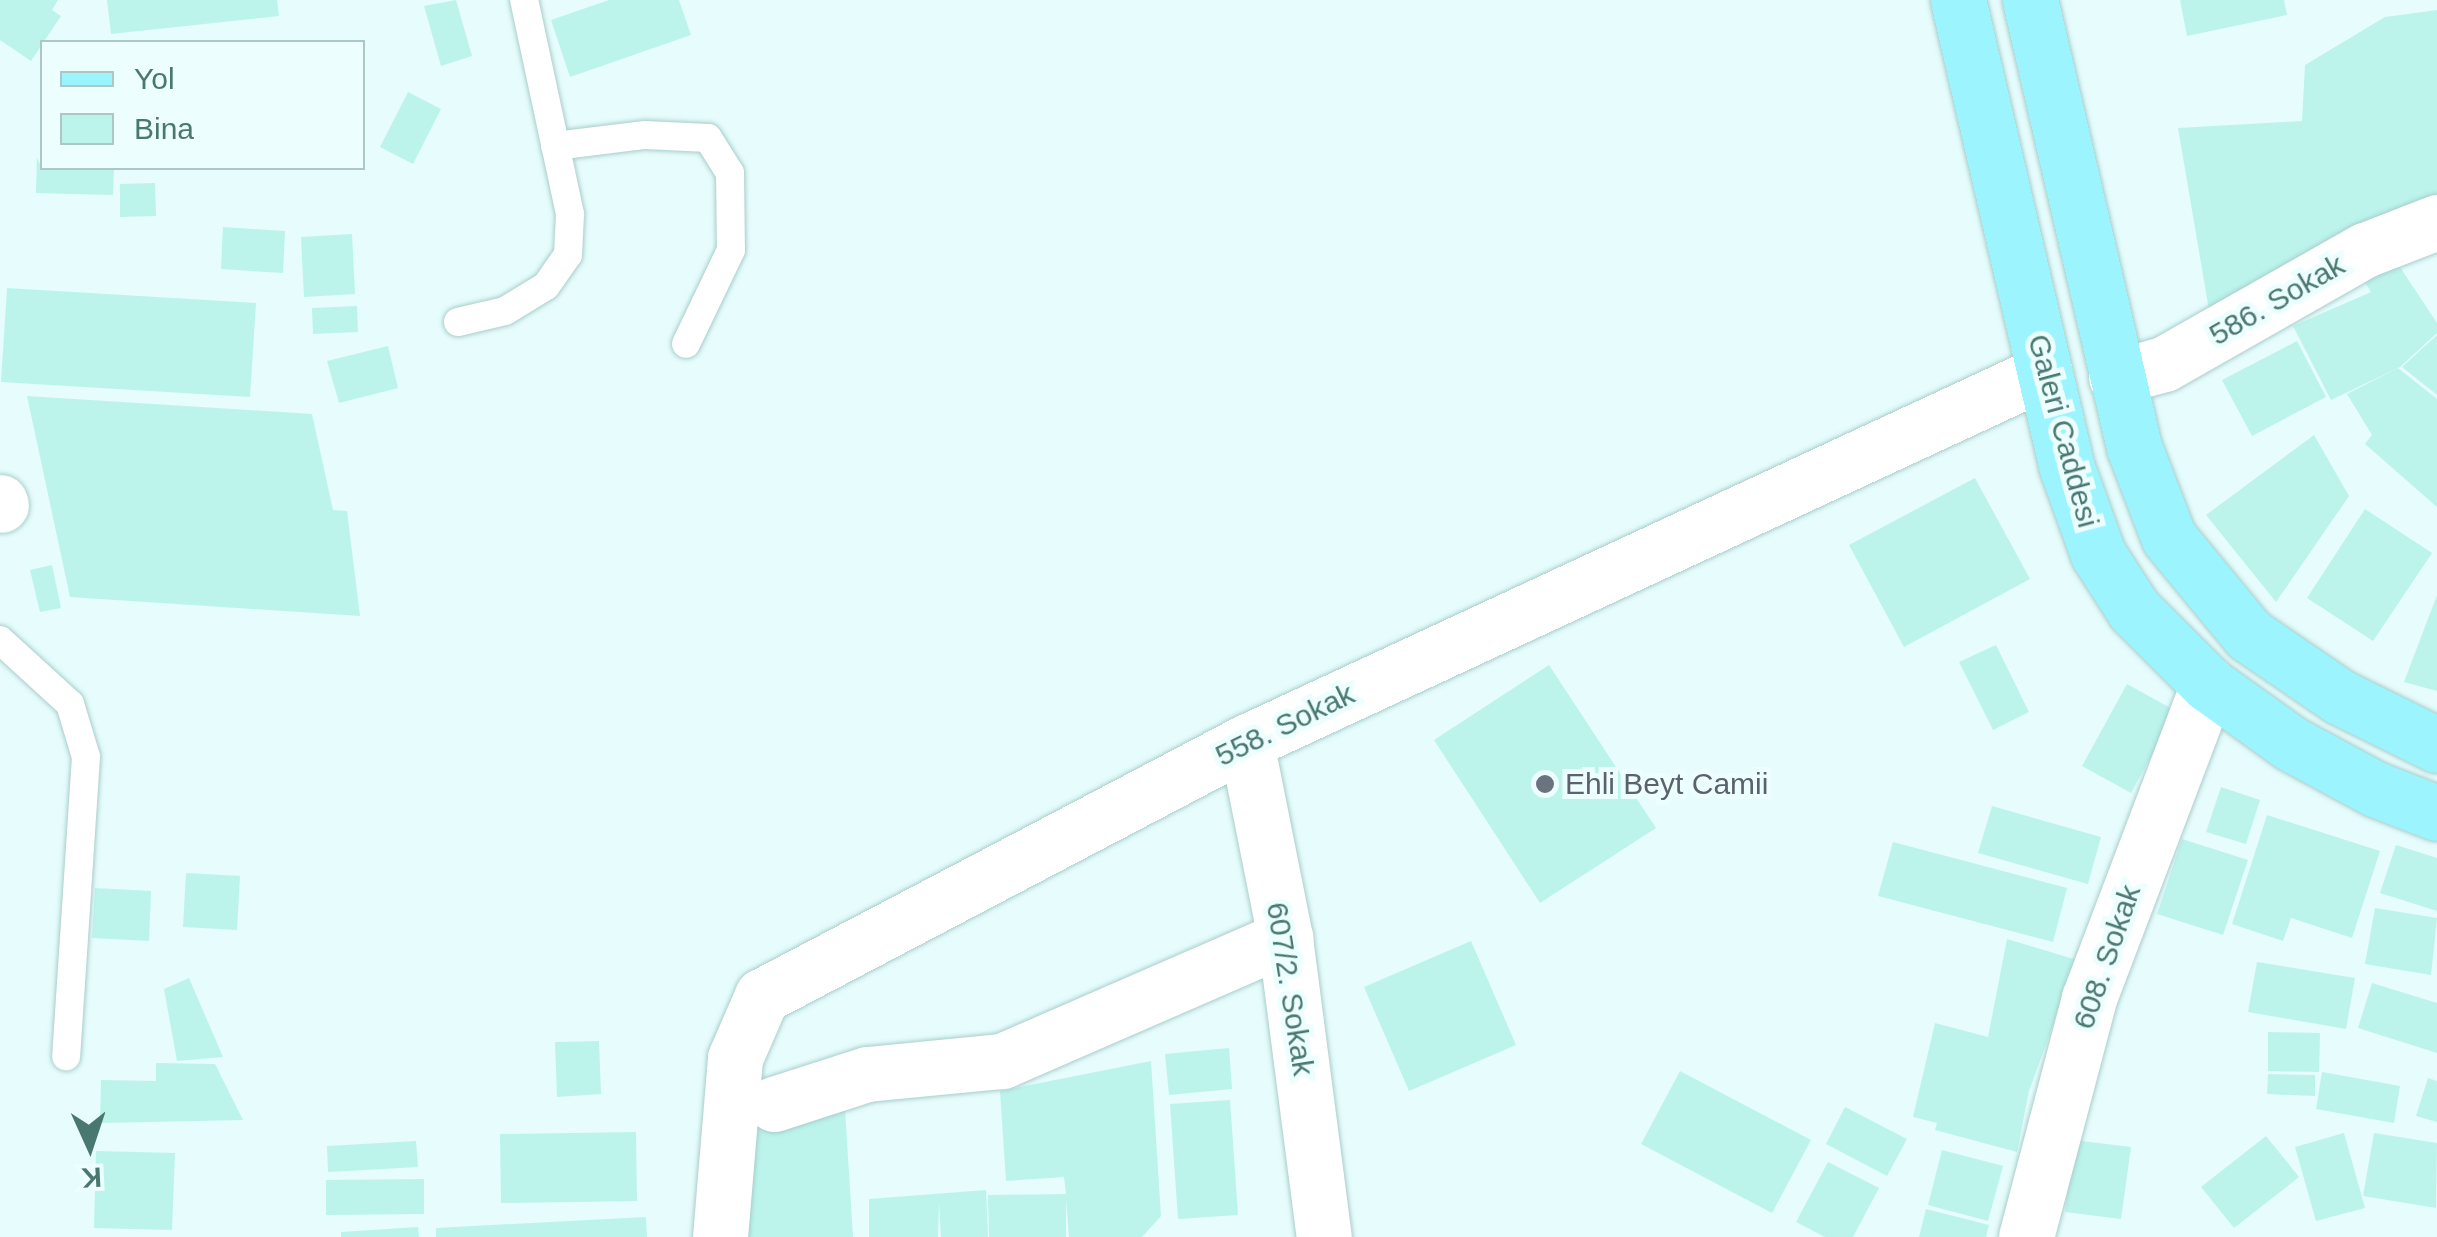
<!DOCTYPE html>
<style>
body{margin:0}
#map{position:relative;width:2437px;height:1237px;overflow:hidden;background:#e6fcfd;font-family:Arial,sans-serif}
div>[style]{position:absolute}
[style*='--x']{left:calc(var(--x)*1px);top:calc(var(--y)*1px);width:calc(var(--w)*1px);rotate:calc(var(--a)*1deg)}
.building>*{inset:0;background:#bcf4ec}
.roads{filter:drop-shadow(0 0 2px #a8ceca) drop-shadow(0 0 2px #a8ceca)}
.service>*{height:28px;margin:-14px;padding:0 14px;transform-origin:14px;border-radius:14px;background:#fff}
.minor>*{height:55px;margin:-27.5px;padding:0 27.5px;transform-origin:27.5px;border-radius:27.5px;background:#fff}
.primary>*{height:55px;margin:-27.5px;padding:0 27.5px;transform-origin:27.5px;border-radius:27.5px;background:#9cf5fe}
.dots>*{width:28px;height:28px;translate:-50% -50%;box-sizing:border-box;border:5px solid #edfeff;border-radius:50%}
span{translate:-50% -50%;white-space:nowrap;text-align:center;line-height:1.15;-webkit-text-stroke:10px #edfeff;paint-order:stroke}
.street-label{font-size:30px;color:#497870}
.worship-label{font-size:30px;color:#5b616d}
.left{translate:0 -50%;text-align:left}
.legend{position:absolute;left:40px;top:40px;width:325px;height:130px;box-sizing:border-box;background:#edfeff;border:2px solid #abc8c6;margin:0;padding:12px 18px;list-style:none;font-size:30px;color:#497870}
.legend li{display:flex;align-items:center;gap:20px;height:50px}
.legend b{width:50px;border:2px solid #abc8c6}
.north{position:absolute;left:40px;top:1097px;width:100px;height:100px;-webkit-text-stroke:8px #edfeff;paint-order:stroke;rotate:177deg;font-size:28px;font-weight:700;line-height:40px;text-align:center;color:#497870}
.north::after{content:'';display:block;margin:auto;width:35px;height:45px;background:#497870;clip-path:polygon(50% 0,100% 100%,50% 72%,0 100%)}
</style>
<div id="map">
<div class="building">
<div style="clip-path:polygon(0 0,58px 0,52px 10px,61px 16px,31px 61px,0 40px)"></div>
<div style="clip-path:polygon(107px 0,277px 0,279px 16px,111px 34px)"></div>
<div style="clip-path:polygon(456px 0,472px 56px,441px 66px,424px 6px)"></div>
<div style="clip-path:polygon(609px 0,679px 0,691px 35px,570px 77px,551px 20px)"></div>
<div style="clip-path:polygon(2180px 0,2284px 0,2287px 15px,2187px 36px)"></div>
<div style="clip-path:polygon(2437px 10px,2437px 194px,2211px 322px,2178px 128px,2302px 121px,2305px 65px,2385px 17px)"></div>
<div style="clip-path:polygon(408px 92px,441px 109px,413px 164px,380px 147px)"></div>
<div style="clip-path:polygon(37px 158px,42px 168px,114px 168px,113px 195px,36px 193px)"></div>
<div style="clip-path:polygon(155px 183px,156px 216px,120px 217px,120px 184px)"></div>
<div style="clip-path:polygon(223px 227px,285px 231px,283px 273px,221px 269px)"></div>
<div style="clip-path:polygon(352px 234px,355px 294px,304px 297px,301px 237px)"></div>
<div style="clip-path:polygon(2396px 261px,2437px 323px,2437px 333px,2400px 367px,2331px 400px,2293px 326px,2371px 292px,2364px 281px)"></div>
<div style="clip-path:polygon(7px 288px,256px 303px,250px 397px,1px 382px)"></div>
<div style="clip-path:polygon(357px 306px,358px 332px,313px 334px,312px 308px)"></div>
<div style="clip-path:polygon(2437px 335px,2437px 395px,2402px 367px)"></div>
<div style="clip-path:polygon(2297px 341px,2326px 397px,2252px 436px,2222px 380px)"></div>
<div style="clip-path:polygon(388px 346px,398px 388px,339px 403px,327px 361px)"></div>
<div style="clip-path:polygon(2398px 368px,2437px 399px,2437px 507px,2365px 444px,2372px 435px,2347px 394px)"></div>
<div style="clip-path:polygon(27px 396px,312px 414px,333px 510px,347px 511px,360px 616px,70px 597px)"></div>
<div style="clip-path:polygon(2314px 435px,2349px 496px,2276px 602px,2206px 515px)"></div>
<div style="clip-path:polygon(1975px 478px,2030px 579px,1904px 647px,1849px 545px)"></div>
<div style="clip-path:polygon(2365px 509px,2432px 553px,2373px 641px,2307px 598px)"></div>
<div style="clip-path:polygon(52px 565px,61px 608px,40px 612px,30px 570px)"></div>
<div style="clip-path:polygon(2437px 595px,2437px 691px,2404px 682px)"></div>
<div style="clip-path:polygon(1996px 645px,2029px 712px,1993px 730px,1959px 662px)"></div>
<div style="clip-path:polygon(1549px 665px,1656px 828px,1540px 903px,1434px 740px)"></div>
<div style="clip-path:polygon(2127px 684px,2176px 711px,2131px 793px,2082px 766px)"></div>
<div style="clip-path:polygon(2221px 787px,2260px 800px,2246px 844px,2206px 832px)"></div>
<div style="clip-path:polygon(1992px 806px,2101px 837px,2088px 884px,1978px 853px)"></div>
<div style="clip-path:polygon(2267px 815px,2380px 851px,2352px 938px,2291px 918px,2283px 941px,2232px 924px)"></div>
<div style="clip-path:polygon(2182px 839px,2248px 860px,2223px 935px,2157px 914px)"></div>
<div style="clip-path:polygon(1893px 842px,2067px 888px,2053px 942px,1878px 896px)"></div>
<div style="clip-path:polygon(2396px 845px,2437px 858px,2437px 911px,2380px 893px)"></div>
<div style="clip-path:polygon(186px 873px,240px 876px,237px 930px,183px 927px)"></div>
<div style="clip-path:polygon(95px 888px,151px 891px,149px 941px,92px 938px)"></div>
<div style="clip-path:polygon(2375px 908px,2437px 918px,2431px 975px,2365px 964px)"></div>
<div style="clip-path:polygon(2007px 939px,2077px 960px,2029px 1091px,2017px 1152px,1935px 1130px,1937px 1123px,1913px 1117px,1935px 1023px,1988px 1037px)"></div>
<div style="clip-path:polygon(1471px 941px,1516px 1045px,1409px 1091px,1364px 987px)"></div>
<div style="clip-path:polygon(2257px 962px,2355px 978px,2346px 1029px,2248px 1012px)"></div>
<div style="clip-path:polygon(189px 978px,223px 1057px,177px 1061px,164px 989px)"></div>
<div style="clip-path:polygon(2372px 983px,2437px 1003px,2437px 1053px,2358px 1028px)"></div>
<div style="clip-path:polygon(2268px 1032px,2320px 1033px,2319px 1072px,2268px 1071px)"></div>
<div style="clip-path:polygon(599px 1041px,601px 1094px,557px 1097px,555px 1042px)"></div>
<div style="clip-path:polygon(1229px 1048px,1232px 1089px,1169px 1095px,1165px 1054px)"></div>
<div style="clip-path:polygon(1151px 1061px,1161px 1216px,1142px 1237px,1069px 1237px,1066px 1199px,1066px 1237px,989px 1237px,988px 1195px,1066px 1194px,1064px 1177px,1006px 1181px,1000px 1091px)"></div>
<div style="clip-path:polygon(156px 1063px,215px 1064px,243px 1120px,100px 1123px,101px 1080px,156px 1081px)"></div>
<div style="clip-path:polygon(1680px 1071px,1811px 1140px,1772px 1213px,1641px 1144px)"></div>
<div style="clip-path:polygon(2322px 1072px,2400px 1086px,2394px 1123px,2316px 1109px)"></div>
<div style="clip-path:polygon(2268px 1074px,2315px 1075px,2315px 1096px,2267px 1094px)"></div>
<div style="clip-path:polygon(2428px 1078px,2437px 1081px,2437px 1122px,2416px 1116px)"></div>
<div style="clip-path:polygon(1230px 1100px,1238px 1215px,1178px 1219px,1170px 1104px)"></div>
<div style="clip-path:polygon(1845px 1107px,1907px 1139px,1887px 1176px,1826px 1144px)"></div>
<div style="clip-path:polygon(845px 1110px,853px 1237px,746px 1237px,740px 1144px,759px 1122px)"></div>
<div style="clip-path:polygon(636px 1132px,637px 1201px,501px 1203px,500px 1134px)"></div>
<div style="clip-path:polygon(2344px 1133px,2365px 1208px,2316px 1221px,2295px 1147px)"></div>
<div style="clip-path:polygon(2374px 1133px,2437px 1143px,2436px 1208px,2363px 1196px)"></div>
<div style="clip-path:polygon(2266px 1136px,2299px 1177px,2234px 1228px,2201px 1187px)"></div>
<div style="clip-path:polygon(2074px 1140px,2131px 1147px,2121px 1219px,2065px 1212px)"></div>
<div style="clip-path:polygon(416px 1141px,418px 1167px,328px 1172px,327px 1146px)"></div>
<div style="clip-path:polygon(1942px 1150px,2003px 1166px,1988px 1221px,1928px 1205px)"></div>
<div style="clip-path:polygon(96px 1151px,175px 1153px,172px 1230px,94px 1228px)"></div>
<div style="clip-path:polygon(1828px 1162px,1879px 1188px,1853px 1237px,1825px 1237px,1796px 1222px)"></div>
<div style="clip-path:polygon(424px 1179px,424px 1214px,326px 1215px,326px 1180px)"></div>
<div style="clip-path:polygon(986px 1190px,988px 1237px,941px 1237px,939px 1203px,938px 1237px,869px 1237px,869px 1199px)"></div>
<div style="clip-path:polygon(1926px 1209px,1989px 1225px,1986px 1237px,1919px 1237px)"></div>
<div style="clip-path:polygon(646px 1217px,647px 1237px,436px 1237px,436px 1228px)"></div>
<div style="clip-path:polygon(418px 1227px,419px 1237px,341px 1237px,341px 1232px)"></div>
</div>
<div class="roads">
<div class="service">
<div style="--x:555;--y:146;--w:91;--a:-7"></div>
<div style="--x:645;--y:135;--w:63;--a:2.7"></div>
<div style="--x:708;--y:138;--w:41;--a:57.8"></div>
<div style="--x:730;--y:173;--w:77;--a:89.3"></div>
<div style="--x:731;--y:250;--w:104;--a:115.6"></div>
<div style="--x:458;--y:322;--w:48;--a:-13.2"></div>
<div style="--x:505;--y:311;--w:48;--a:-31.4"></div>
<div style="--x:546;--y:286;--w:38;--a:-55"></div>
<div style="--x:568;--y:255;--w:41;--a:-87.2"></div>
<div style="--x:570;--y:214;--w:219;--a:-102.1"></div>
<div style="--x:0;--y:640;--w:95;--a:42.4"></div>
<div style="--x:70;--y:704;--w:55;--a:73.2"></div>
<div style="--x:86;--y:757;--w:300;--a:93.8"></div>
</div>
<div class="minor">
<div style="--x:2116;--y:377;--w:50;--a:-15.2"></div>
<div style="--x:2164;--y:364;--w:231;--a:-29.6"></div>
<div style="--x:2365;--y:250;--w:77;--a:-21.3"></div>
<div style="--x:0;--y:502;--w:3;--a:72"></div>
<div style="--x:1246;--y:742;--w:200;--a:78.7"></div>
<div style="--x:1285;--y:938;--w:302;--a:82.6"></div>
<div style="--x:774;--y:1104;--w:98;--a:-17.9"></div>
<div style="--x:867;--y:1074;--w:136;--a:-5.5"></div>
<div style="--x:1002;--y:1061;--w:309;--a:-23.5"></div>
<div style="--x:720;--y:1237;--w:180;--a:-85.2"></div>
<div style="--x:735;--y:1058;--w:68;--a:-66.5"></div>
<div style="--x:762;--y:996;--w:547;--a:-27.69"></div>
<div style="--x:1246;--y:742;--w:880;--a:-24.88"></div>
<div style="--x:2026;--y:1237;--w:247;--a:-75.2"></div>
<div style="--x:2089;--y:998;--w:336;--a:-69.2"></div>
</div>
<div class="primary">
<div style="--x:1958;--y:0;--w:477;--a:76.9"></div>
<div style="--x:2066;--y:465;--w:95;--a:70.2"></div>
<div style="--x:2098;--y:554;--w:67;--a:57.3"></div>
<div style="--x:2134;--y:610;--w:105;--a:45"></div>
<div style="--x:2208;--y:684;--w:101;--a:35.7"></div>
<div style="--x:2290;--y:743;--w:97;--a:28.4"></div>
<div style="--x:2375;--y:789;--w:66;--a:21.2"></div>
<div style="--x:2030;--y:0;--w:459;--a:76.9"></div>
<div style="--x:2134;--y:447;--w:97;--a:69"></div>
<div style="--x:2169;--y:538;--w:126;--a:50.5"></div>
<div style="--x:2249;--y:635;--w:110;--a:34.3"></div>
<div style="--x:2340;--y:697;--w:108;--a:26.3"></div>
</div>
</div>
<div class="dots">
<div style="left:1545px;top:784px;background:#6b7280"></div>
</div>
<div class="street-label">
<span style="left:2277px;top:300px;rotate:-30deg">586. Sokak</span>
<span style="left:2063px;top:431px;rotate:75deg">Galeri Caddesi</span>
<span style="left:1285px;top:725px;rotate:-26deg">558. Sokak</span>
<span style="left:2107px;top:957px;rotate:-71deg">608. Sokak</span>
<span style="left:1290px;top:989px;rotate:81deg">607/2. Sokak</span>
</div>
<div class="worship-label">
<span class="left" style="left:1565px;top:784px">Ehli Beyt Camii</span>
</div>
<ul class="legend">
<li><b style="height:12px;background:#9cf5fe"></b>Yol</li>
<li><b style="height:28px;background:#bcf4ec"></b>Bina</li>
</ul>
<div class="north">K</div>
</div>
